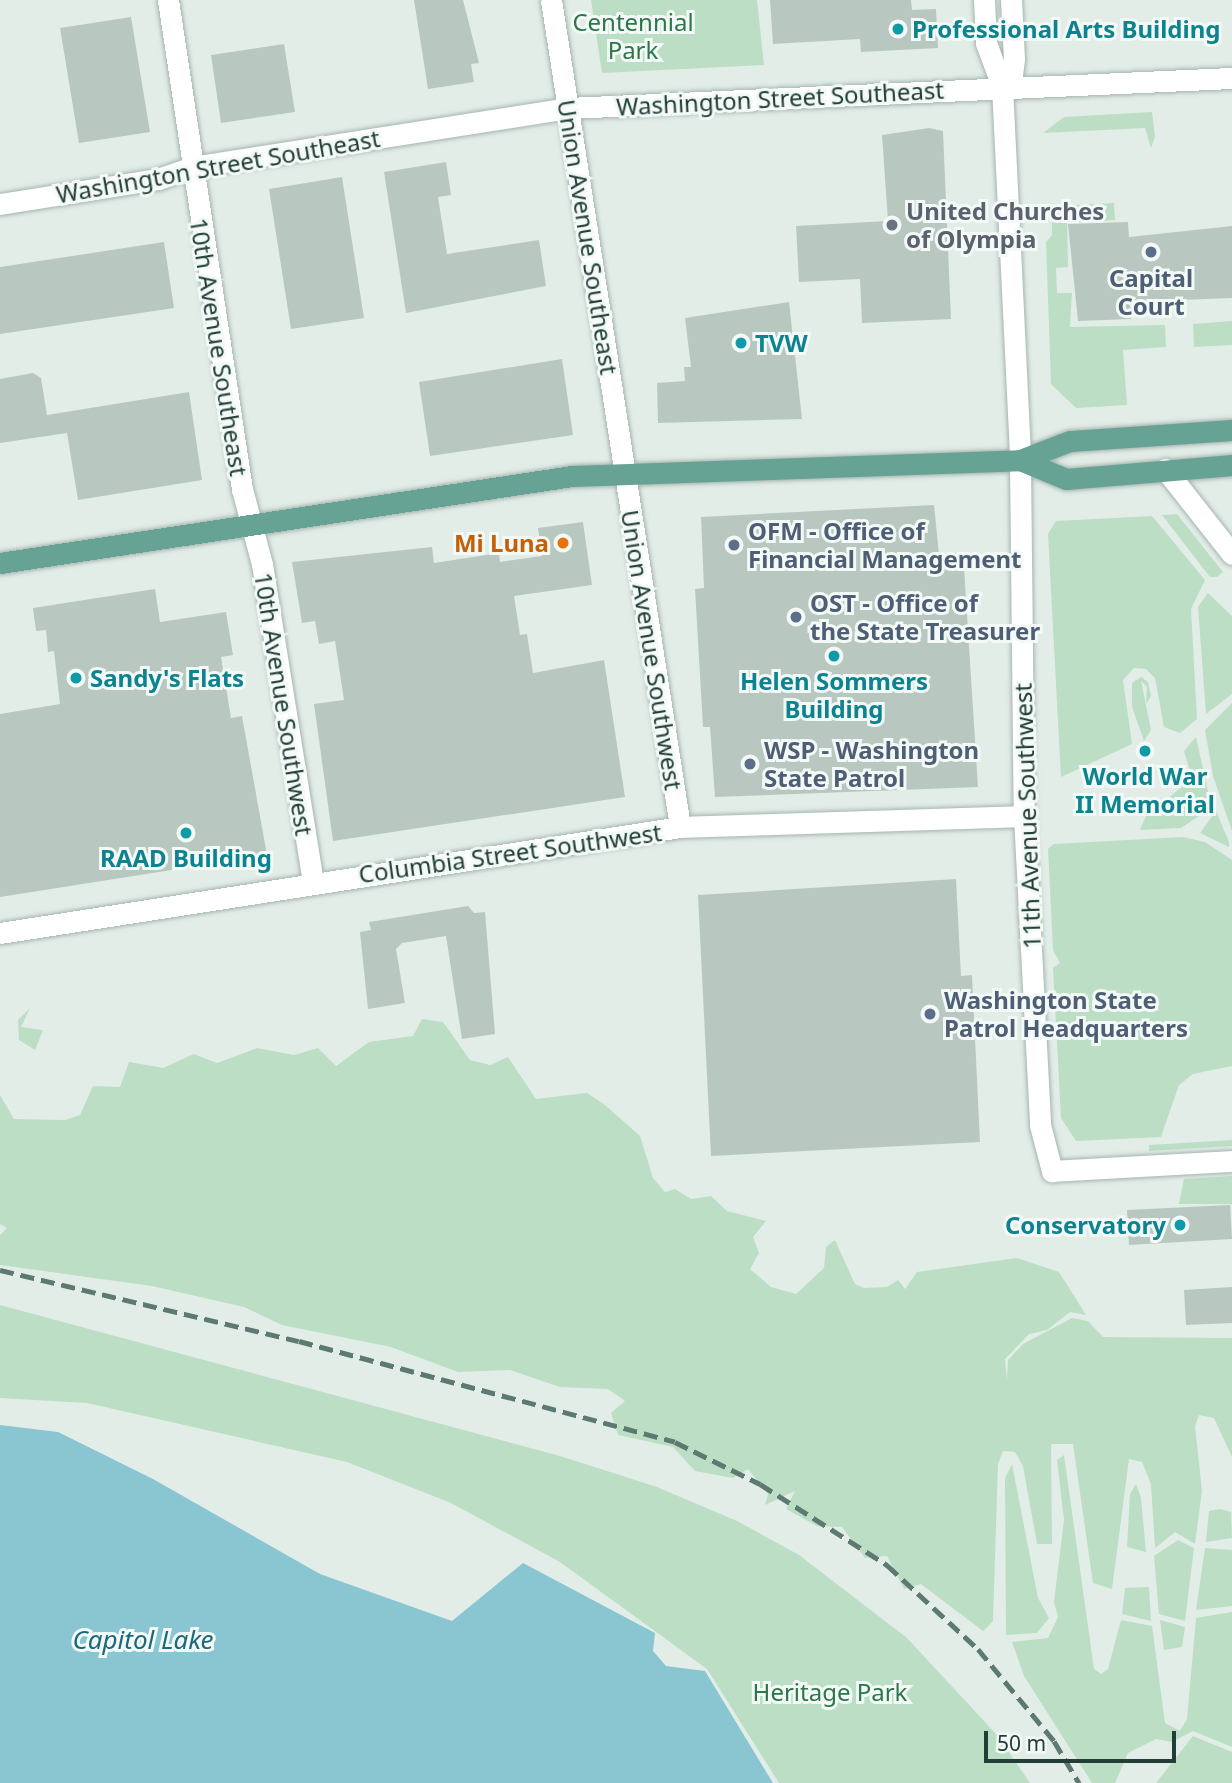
<!DOCTYPE html>
<style>
body{margin:0}
#map{position:relative;width:1232px;height:1783px;overflow:hidden;background:#e3ede8;font-family:"Noto Sans",sans-serif}
div>[style]{position:absolute}
[style*='--x']{left:calc(var(--x)*1px);top:calc(var(--y)*1px);width:calc(var(--w)*1px);rotate:calc(var(--a)*1deg)}
.green>*{inset:0;background:#bbdec5}
.water>*{inset:0;background:#8ac6d2}
.building>*{inset:0;background:#b8c8c1}
.roads{filter:drop-shadow(0 0 2px #a5b5af) drop-shadow(0 0 2px #a5b5af)}
.minor>*{height:21px;margin:-10.5px;padding:0 10.5px;transform-origin:10.5px;border-radius:10.5px;background:#fff}
.tertiary>*{height:21px;margin:-10.5px;padding:0 10.5px;transform-origin:10.5px;border-radius:10.5px;background:#fff}
.primary>*{height:21px;margin:-10.5px;padding:0 10.5px;transform-origin:10.5px;border-radius:10.5px;background:#67a394}
.rail>*{height:5px;margin-top:-2.5px;transform-origin:0;background:repeating-linear-gradient(90deg,#5d7a72 0 14px,transparent 0 21px)}
.dots>*{width:19px;height:19px;translate:-50% -50%;box-sizing:border-box;border:4px solid #f3f9f6;border-radius:50%}
span{translate:-50% -50%;white-space:nowrap;text-align:center;line-height:1.15;-webkit-text-stroke:6px #f3f9f6;paint-order:stroke}
.park-label{font-size:24px;color:#2c764a}
.culture-label{font-size:24px;color:#0d838f;font-weight:700}
.left{translate:0 -50%;text-align:left}
.right{translate:-100% -50%;text-align:right}
.street-label{font-size:24px;color:#223e37}
.worship-label{font-size:24px;color:#5b616d;font-weight:700}
.service-label{font-size:24px;color:#4e5e75;font-weight:700}
.food-label{font-size:24px;color:#c56008;font-weight:700}
.water-label{font-size:26px;color:#1b697b;font-style:italic}
.scale{position:absolute;left:984px;top:1731px;width:192px;height:32px;box-sizing:border-box;border:4px solid #223e37;border-top:0;padding-left:9px;font-size:21px;line-height:24px;white-space:nowrap;color:#223e37;-webkit-text-stroke:5px #f3f9f6;paint-order:stroke}
</style>
<div id="map">
<div class="green">
<div style="clip-path:polygon(591px 0,757px 0,764px 65px,602px 73px)"></div>
<div style="clip-path:polygon(1152px 112px,1155px 137px,1151px 148px,1145px 128px,1043px 133px,1064px 117px)"></div>
<div style="clip-path:polygon(1114px 203px,1115px 220px,1067px 223px,1068px 267px,1056px 268px,1057px 293px,1072px 293px,1070px 327px,1165px 325px,1166px 347px,1123px 350px,1127px 405px,1076px 408px,1051px 384px,1046px 242px,1052px 235px,1052px 206px)"></div>
<div style="clip-path:polygon(1232px 321px,1232px 345px,1194px 347px,1193px 324px)"></div>
<div style="clip-path:polygon(1177px 514px,1223px 572px,1217px 577px,1210px 577px,1162px 515px)"></div>
<div style="clip-path:polygon(1152px 516px,1205px 580px,1191px 609px,1197px 719px,1180px 733px,1164px 727px,1155px 678px,1146px 669px,1134px 668px,1123px 680px,1132px 744px,1061px 777px,1048px 534px,1056px 521px)"></div>
<div style="clip-path:polygon(1208px 593px,1232px 616px,1232px 694px,1206px 714px,1198px 607px)"></div>
<div style="clip-path:polygon(1141px 677px,1148px 682px,1151px 696px,1146px 704px,1147px 687px,1141px 681px,1151px 730px,1144px 741px,1132px 707px,1132px 683px)"></div>
<div style="clip-path:polygon(1232px 703px,1232px 831px,1213px 776px,1205px 730px)"></div>
<div style="clip-path:polygon(1196px 737px,1209px 796px,1202px 814px,1181px 828px,1140px 830px,1146px 816px,1139px 799px,1165px 801px,1192px 778px,1184px 751px)"></div>
<div style="clip-path:polygon(1216px 811px,1229px 842px,1229px 847px,1200px 833px)"></div>
<div style="clip-path:polygon(1183px 837px,1205px 842px,1232px 860px,1232px 1066px,1193px 1074px,1179px 1085px,1161px 1137px,1076px 1141px,1061px 1118px,1053px 968px,1060px 963px,1053px 950px,1048px 849px,1054px 844px)"></div>
<div style="clip-path:polygon(30px 1008px,21px 1027px,43px 1030px,35px 1050px,19px 1040px,18px 1020px)"></div>
<div style="clip-path:polygon(422px 1019px,443px 1022px,470px 1060px,490px 1065px,508px 1057px,536px 1099px,587px 1093px,605px 1105px,640px 1136px,653px 1178px,665px 1192px,675px 1189px,691px 1199px,711px 1196px,727px 1211px,766px 1221px,753px 1237px,759px 1253px,750px 1269px,771px 1287px,796px 1294px,824px 1268px,826px 1247px,835px 1240px,855px 1284px,864px 1288px,887px 1287px,898px 1280px,905px 1289px,917px 1272px,1017px 1258px,1059px 1272px,1086px 1315px,1070px 1312px,1047px 1330px,1029px 1334px,1005px 1359px,1007px 1380px,1008px 1360px,1023px 1344px,1072px 1318px,1088px 1321px,1103px 1337px,1232px 1338px,1232px 1457px,1214px 1418px,1199px 1415px,1195px 1426px,1202px 1491px,1195px 1544px,1175px 1532px,1155px 1548px,1151px 1484px,1142px 1462px,1129px 1459px,1112px 1589px,1093px 1583px,1073px 1444px,1051px 1444px,1052px 1544px,1037px 1544px,1023px 1466px,1015px 1452px,1003px 1451px,998px 1464px,993px 1621px,983px 1631px,921px 1584px,904px 1589px,887px 1556px,865px 1558px,842px 1527px,817px 1526px,786px 1509px,795px 1491px,765px 1505px,768px 1494px,748px 1469px,733px 1478px,695px 1471px,673px 1447px,618px 1435px,611px 1413px,625px 1401px,608px 1389px,560px 1387px,510px 1370px,458px 1372px,391px 1347px,282px 1325px,244px 1307px,152px 1286px,0 1265px,0 1235px,7px 1228px,0 1224px,0 1095px,14px 1119px,65px 1120px,80px 1115px,93px 1086px,120px 1087px,129px 1062px,163px 1068px,194px 1054px,217px 1063px,257px 1048px,294px 1055px,318px 1048px,336px 1066px,369px 1042px,413px 1036px)"></div>
<div style="clip-path:polygon(1232px 1140px,1232px 1146px,1149px 1151px,1149px 1145px)"></div>
<div style="clip-path:polygon(1232px 1176px,1232px 1204px,1179px 1204px,1184px 1179px)"></div>
<div style="clip-path:polygon(0 1305px,560px 1456px,657px 1487px,737px 1521px,799px 1555px,907px 1638px,997px 1735px,1030px 1783px,779px 1783px,707px 1669px,560px 1562px,451px 1503px,347px 1462px,87px 1403px,0 1398px)"></div>
<div style="clip-path:polygon(1064px 1455px,1094px 1669px,1101px 1674px,1108px 1669px,1121px 1620px,1152px 1626px,1165px 1723px,1180px 1731px,1187px 1719px,1196px 1618px,1232px 1612px,1232px 1747px,1193px 1731px,1172px 1742px,1156px 1739px,1128px 1753px,1115px 1783px,1092px 1783px,1024px 1676px,1012px 1642px,1048px 1638px,1058px 1617px,1054px 1602px,1064px 1520px,1057px 1460px)"></div>
<div style="clip-path:polygon(1012px 1464px,1038px 1598px,1049px 1618px,1037px 1633px,1006px 1635px,1005px 1478px)"></div>
<div style="clip-path:polygon(1136px 1484px,1141px 1498px,1146px 1552px,1127px 1547px,1130px 1494px)"></div>
<div style="clip-path:polygon(1220px 1509px,1231px 1512px,1232px 1538px,1206px 1542px,1209px 1511px)"></div>
<div style="clip-path:polygon(1178px 1540px,1194px 1548px,1185px 1621px,1159px 1614px,1154px 1556px)"></div>
<div style="clip-path:polygon(1205px 1548px,1232px 1550px,1232px 1606px,1196px 1610px)"></div>
<div style="clip-path:polygon(1149px 1587px,1151px 1621px,1122px 1614px,1125px 1588px)"></div>
<div style="clip-path:polygon(1160px 1620px,1185px 1627px,1182px 1647px,1164px 1650px)"></div>
<div style="clip-path:polygon(1193px 1736px,1232px 1752px,1232px 1783px,1156px 1783px)"></div>
</div>
<div class="water">
<div style="clip-path:polygon(0 1425px,58px 1432px,153px 1479px,320px 1574px,452px 1621px,523px 1563px,655px 1633px,653px 1651px,666px 1666px,705px 1671px,773px 1783px,0 1783px)"></div>
</div>
<div class="building">
<div style="clip-path:polygon(414px 0,463px 0,479px 63px,471px 64px,474px 82px,428px 89px)"></div>
<div style="clip-path:polygon(770px 0,911px 0,912px 10px,936px 9px,938px 48px,861px 52px,860px 39px,773px 44px)"></div>
<div style="clip-path:polygon(131px 17px,150px 132px,79px 143px,60px 28px)"></div>
<div style="clip-path:polygon(284px 44px,295px 112px,221px 123px,211px 55px)"></div>
<div style="clip-path:polygon(929px 128px,943px 131px,951px 319px,862px 323px,860px 279px,799px 282px,796px 226px,888px 221px,882px 135px)"></div>
<div style="clip-path:polygon(446px 162px,451px 195px,438px 197px,447px 254px,539px 240px,546px 286px,406px 313px,384px 172px)"></div>
<div style="clip-path:polygon(342px 177px,364px 318px,291px 329px,269px 189px)"></div>
<div style="clip-path:polygon(1128px 222px,1129px 237px,1232px 226px,1232px 298px,1130px 302px,1131px 319px,1078px 321px,1068px 224px)"></div>
<div style="clip-path:polygon(164px 242px,174px 308px,0 334px,0 267px)"></div>
<div style="clip-path:polygon(789px 302px,802px 419px,658px 423px,657px 383px,685px 381px,684px 367px,691px 367px,685px 318px)"></div>
<div style="clip-path:polygon(562px 359px,573px 435px,430px 456px,419px 382px)"></div>
<div style="clip-path:polygon(33px 373px,41px 378px,47px 415px,189px 392px,202px 480px,78px 500px,67px 433px,0 443px,0 379px)"></div>
<div style="clip-path:polygon(934px 505px,939px 554px,963px 552px,978px 787px,715px 797px,710px 727px,703px 727px,695px 589px,704px 588px,701px 517px)"></div>
<div style="clip-path:polygon(583px 522px,592px 585px,514px 596px,520px 635px,527px 634px,533px 673px,604px 660px,625px 797px,333px 841px,314px 704px,344px 700px,335px 641px,319px 644px,315px 621px,302px 623px,292px 562px,432px 547px,434px 563px,499px 553px,500px 562px,542px 556px,538px 528px)"></div>
<div style="clip-path:polygon(155px 589px,160px 622px,226px 612px,233px 655px,221px 657px,231px 718px,242px 716px,267px 855px,0 897px,0 714px,60px 704px,54px 651px,48px 652px,46px 630px,36px 631px,33px 608px)"></div>
<div style="clip-path:polygon(956px 879px,961px 976px,972px 975px,980px 1142px,711px 1156px,698px 895px)"></div>
<div style="clip-path:polygon(468px 906px,474px 913px,485px 912px,495px 1034px,462px 1039px,446px 936px,402px 943px,396px 949px,405px 1003px,368px 1009px,360px 932px,371px 930px,369px 922px)"></div>
<div style="clip-path:polygon(1230px 1205px,1232px 1239px,1129px 1245px,1127px 1210px)"></div>
<div style="clip-path:polygon(1232px 1287px,1232px 1323px,1186px 1325px,1184px 1290px)"></div>
</div>
<div class="roads">
<div class="minor">
<div style="--x:168;--y:0;--w:495;--a:81.4"></div>
<div style="--x:242;--y:489;--w:78;--a:75.1"></div>
<div style="--x:262;--y:564;--w:322;--a:80.9"></div>
<div style="--x:0;--y:204;--w:160;--a:-9"></div>
<div style="--x:158;--y:179;--w:36;--a:-19"></div>
<div style="--x:192;--y:167;--w:381;--a:-8.9"></div>
<div style="--x:568;--y:108;--w:665;--a:-2.59"></div>
<div style="--x:1165;--y:469;--w:108;--a:51.8"></div>
<div style="--x:1052;--y:1171;--w:180;--a:-3.2"></div>
</div>
<div class="tertiary">
<div style="--x:551;--y:0;--w:837;--a:81.13"></div>
<div style="--x:984;--y:0;--w:43;--a:87.3"></div>
<div style="--x:986;--y:43;--w:46;--a:69.6"></div>
<div style="--x:1002;--y:86;--w:374;--a:87.2"></div>
<div style="--x:1020;--y:460;--w:356;--a:89.4"></div>
<div style="--x:1024;--y:816;--w:309;--a:87"></div>
<div style="--x:1040;--y:1125;--w:48;--a:75.4"></div>
<div style="--x:1002;--y:86;--w:15;--a:-48"></div>
<div style="--x:1012;--y:75;--w:16;--a:-83"></div>
<div style="--x:1014;--y:59;--w:59;--a:-92.9"></div>
<div style="--x:0;--y:933;--w:688;--a:-8.86"></div>
<div style="--x:680;--y:827;--w:344;--a:-1.8"></div>
</div>
<div class="primary">
<div style="--x:1020;--y:460;--w:50;--a:22.4"></div>
<div style="--x:1066;--y:479;--w:167;--a:-4.8"></div>
<div style="--x:0;--y:563;--w:579;--a:-8.65"></div>
<div style="--x:572;--y:476;--w:448;--a:-2"></div>
<div style="--x:1020;--y:460;--w:53;--a:-20.8"></div>
<div style="--x:1070;--y:441;--w:162;--a:-3.9"></div>
</div>
</div>
<div class="rail">
<div style="--x:0;--y:1270;--w:307;--a:13.4"></div>
<div style="--x:299;--y:1341;--w:389;--a:15"></div>
<div style="--x:675;--y:1442;--w:95;--a:26.3"></div>
<div style="--x:760;--y:1484;--w:151;--a:32.5"></div>
<div style="--x:887;--y:1565;--w:124;--a:42.7"></div>
<div style="--x:978;--y:1649;--w:119;--a:50.4"></div>
<div style="--x:1054;--y:1741;--w:49;--a:59.2"></div>
</div>
<div class="dots">
<div style="left:898px;top:29px;background:#0f9aa8"></div>
<div style="left:892px;top:225px;background:#6b7280"></div>
<div style="left:1151px;top:252px;background:#5c6f8a"></div>
<div style="left:741px;top:343px;background:#0f9aa8"></div>
<div style="left:563px;top:543px;background:#e8710a"></div>
<div style="left:734px;top:545px;background:#5c6f8a"></div>
<div style="left:796px;top:617px;background:#5c6f8a"></div>
<div style="left:834px;top:656px;background:#0f9aa8"></div>
<div style="left:76px;top:678px;background:#0f9aa8"></div>
<div style="left:1145px;top:751px;background:#0f9aa8"></div>
<div style="left:750px;top:764px;background:#5c6f8a"></div>
<div style="left:186px;top:833px;background:#0f9aa8"></div>
<div style="left:930px;top:1014px;background:#5c6f8a"></div>
<div style="left:1180px;top:1225px;background:#0f9aa8"></div>
</div>
<div class="park-label">
<span style="left:633px;top:36px">Centennial<br>Park</span>
<span style="left:830px;top:1692px">Heritage Park</span>
</div>
<div class="culture-label">
<span class="left" style="left:912px;top:29px">Professional Arts Building</span>
<span class="left" style="left:755px;top:343px">TVW</span>
<span class="left" style="left:90px;top:678px">Sandy's Flats</span>
<span style="left:834px;top:695px">Helen Sommers<br>Building</span>
<span style="left:1145px;top:790px">World War<br>II Memorial</span>
<span style="left:186px;top:858px">RAAD Building</span>
<span class="right" style="left:1166px;top:1225px">Conservatory</span>
</div>
<div class="street-label">
<span style="left:780px;top:98px;rotate:-3deg">Washington Street Southeast</span>
<span style="left:218px;top:166px;rotate:-10deg">Washington Street Southeast</span>
<span style="left:588px;top:237px;rotate:81deg">Union Avenue Southeast</span>
<span style="left:219px;top:347px;rotate:81deg">10th Avenue Southeast</span>
<span style="left:652px;top:650px;rotate:81deg">Union Avenue Southwest</span>
<span style="left:284px;top:704px;rotate:81deg">10th Avenue Southwest</span>
<span style="left:1027px;top:816px;rotate:-92deg">11th Avenue Southwest</span>
<span style="left:510px;top:853px;rotate:-8deg">Columbia Street Southwest</span>
</div>
<div class="worship-label">
<span class="left" style="left:906px;top:225px">United Churches<br>of Olympia</span>
</div>
<div class="service-label">
<span style="left:1151px;top:292px">Capital<br>Court</span>
<span class="left" style="left:748px;top:545px">OFM - Office of<br>Financial Management</span>
<span class="left" style="left:810px;top:617px">OST - Office of<br>the State Treasurer</span>
<span class="left" style="left:764px;top:764px">WSP - Washington<br>State Patrol</span>
<span class="left" style="left:944px;top:1014px">Washington State<br>Patrol Headquarters</span>
</div>
<div class="food-label">
<span class="right" style="left:549px;top:543px">Mi Luna</span>
</div>
<div class="water-label">
<span style="left:143px;top:1640px">Capitol Lake</span>
</div>
<div class="scale">50 m</div>
</div>
